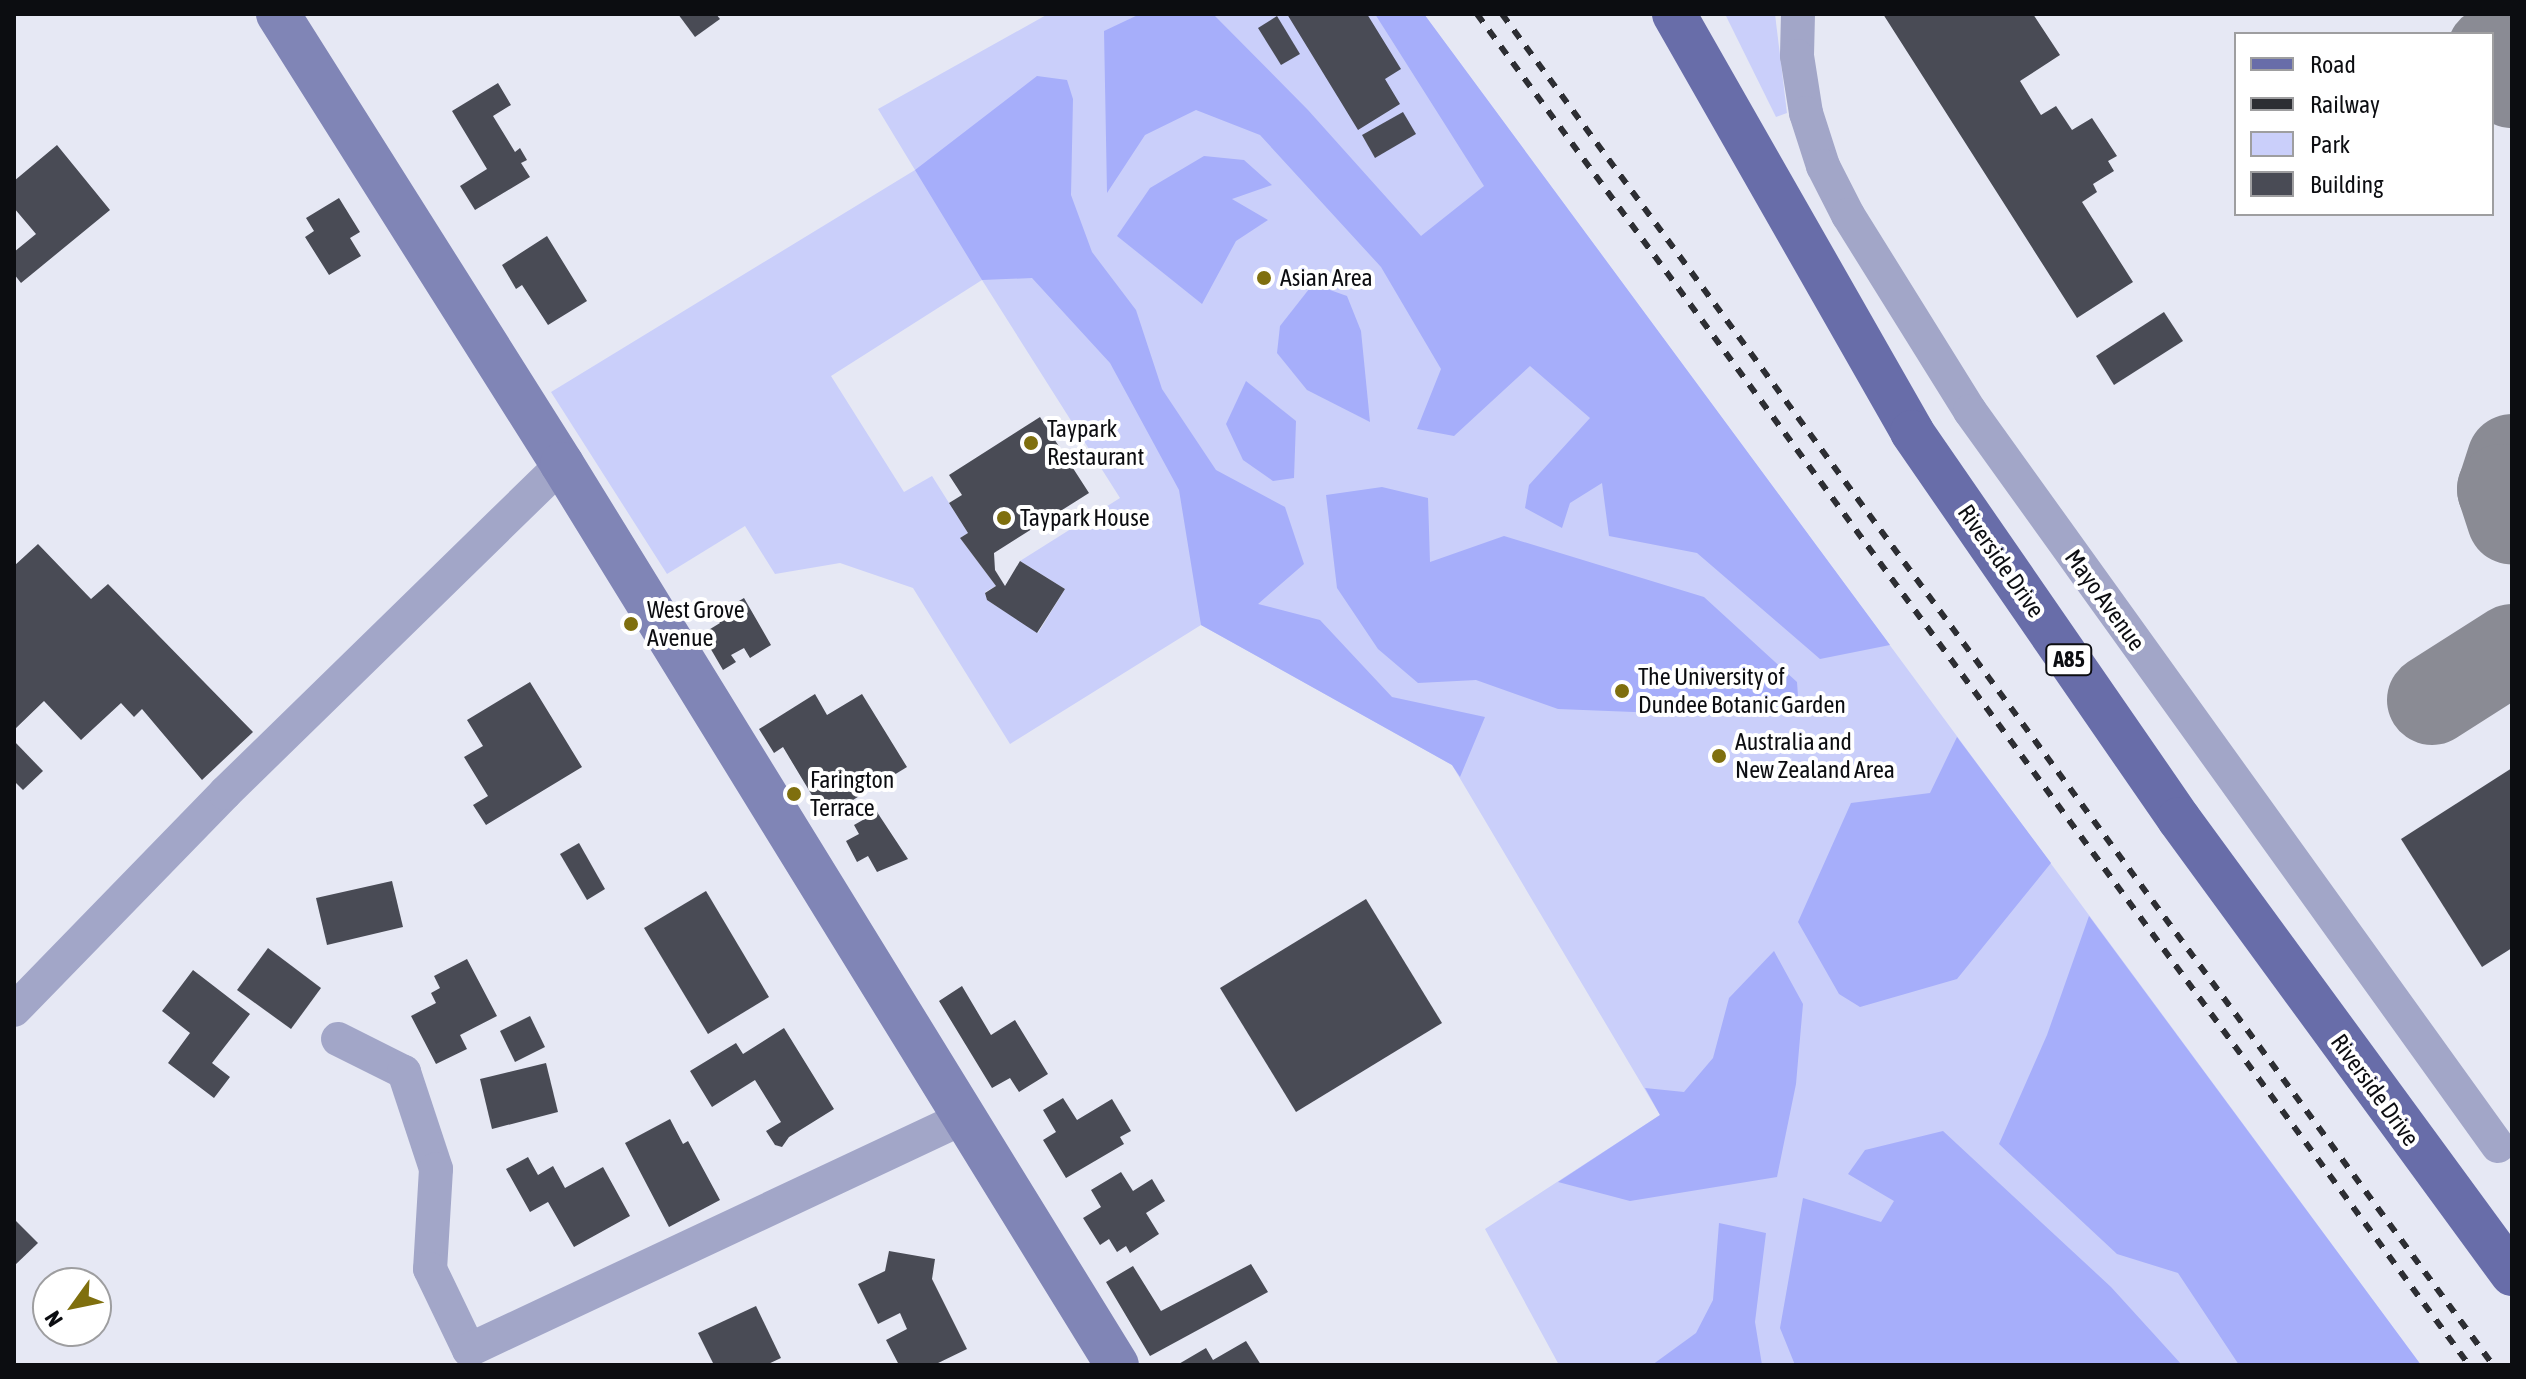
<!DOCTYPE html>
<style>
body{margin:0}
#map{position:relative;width:2526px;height:1379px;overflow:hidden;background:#e6e8f4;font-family:"Asap Condensed",sans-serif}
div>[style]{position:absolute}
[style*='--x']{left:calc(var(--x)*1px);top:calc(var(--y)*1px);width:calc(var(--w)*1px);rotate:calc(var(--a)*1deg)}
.green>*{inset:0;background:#cacffa}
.forest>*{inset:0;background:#a6aefa}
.taxiway>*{height:90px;margin:-45px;padding:0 45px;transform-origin:45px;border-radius:45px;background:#8a8b94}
.building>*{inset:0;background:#494b55}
.street>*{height:34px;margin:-17px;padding:0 17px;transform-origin:17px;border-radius:17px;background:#a2a6c8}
.secondary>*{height:44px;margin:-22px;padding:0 22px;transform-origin:22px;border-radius:22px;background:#8085b6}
.primary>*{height:44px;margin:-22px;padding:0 22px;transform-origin:22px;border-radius:22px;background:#686da9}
.rail>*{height:6px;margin-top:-3px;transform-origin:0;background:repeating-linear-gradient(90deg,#2d2e33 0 10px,transparent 0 20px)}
.dots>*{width:22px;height:22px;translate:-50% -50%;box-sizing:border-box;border:4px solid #fff;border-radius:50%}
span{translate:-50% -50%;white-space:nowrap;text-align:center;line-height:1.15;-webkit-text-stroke:8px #fff;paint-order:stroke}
.shield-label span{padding:2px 6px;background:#fff;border:2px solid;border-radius:6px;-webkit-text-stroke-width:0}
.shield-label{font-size:22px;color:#0c0d11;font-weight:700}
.poi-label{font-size:24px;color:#0c0d11}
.left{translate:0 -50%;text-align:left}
.street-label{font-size:24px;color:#0c0d11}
.frame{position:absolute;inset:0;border:16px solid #0c0d11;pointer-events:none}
.legend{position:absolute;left:2234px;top:32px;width:260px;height:184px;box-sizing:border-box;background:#fff;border:2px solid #9e9ea0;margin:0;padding:10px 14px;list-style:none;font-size:24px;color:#0c0d11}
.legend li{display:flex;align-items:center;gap:16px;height:40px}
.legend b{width:40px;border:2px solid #9e9ea0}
.north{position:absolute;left:32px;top:1267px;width:80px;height:80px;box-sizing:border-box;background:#fff;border:2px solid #9e9ea0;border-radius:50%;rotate:237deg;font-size:22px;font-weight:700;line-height:32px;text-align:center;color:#0c0d11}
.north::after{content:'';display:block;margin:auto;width:28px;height:36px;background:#7f6f0e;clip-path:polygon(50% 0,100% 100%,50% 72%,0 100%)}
</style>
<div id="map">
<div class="green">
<div style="clip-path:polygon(evenodd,1048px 14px,1424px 14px,2421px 1365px,1559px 1365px,1485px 1229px,1660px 1115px,1452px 765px,1201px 625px,1010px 744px,913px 588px,840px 563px,775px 574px,745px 526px,667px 574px,551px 392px,915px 170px,878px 109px,1048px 14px,982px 280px,1120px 498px,1020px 561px,1065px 589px,1038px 633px,987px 600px,985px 592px,996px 586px,960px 538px,968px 533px,932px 476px,904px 492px,831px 376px,982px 280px)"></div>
<div style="clip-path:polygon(1725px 14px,1775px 14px,1787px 113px,1776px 117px)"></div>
</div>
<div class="forest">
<div style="clip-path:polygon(1140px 14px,1213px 14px,1308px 110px,1421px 236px,1484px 186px,1375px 14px,1424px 14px,1890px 645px,1820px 659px,1697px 553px,1609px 536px,1602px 483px,1570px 503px,1562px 528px,1525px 508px,1529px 485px,1590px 418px,1530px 366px,1454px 436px,1417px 429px,1441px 369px,1381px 267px,1260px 135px,1196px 110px,1145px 135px,1107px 193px,1104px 31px)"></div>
<div style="clip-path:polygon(1037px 76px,1067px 80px,1073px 99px,1071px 195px,1092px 252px,1136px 310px,1162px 389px,1216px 470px,1285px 507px,1304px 564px,1258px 604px,1320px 620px,1392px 697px,1485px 717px,1460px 777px,1452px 765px,1201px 625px,1179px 490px,1110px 363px,1032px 278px,982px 280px,915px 170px)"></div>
<div style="clip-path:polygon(1204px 156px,1244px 160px,1272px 185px,1232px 199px,1268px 220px,1236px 241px,1202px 304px,1117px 236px,1150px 188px)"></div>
<div style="clip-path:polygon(1313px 284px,1347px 296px,1361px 331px,1370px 422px,1307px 390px,1277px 353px,1280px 326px)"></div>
<div style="clip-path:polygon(1246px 381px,1296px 421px,1294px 478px,1273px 481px,1243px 460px,1226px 424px)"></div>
<div style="clip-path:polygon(1382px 487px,1428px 498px,1430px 562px,1504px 536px,1704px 597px,1797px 682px,1799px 710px,1659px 713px,1558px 709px,1476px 680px,1418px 683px,1378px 649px,1337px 588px,1326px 495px)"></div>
<div style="clip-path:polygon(1957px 737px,2051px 863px,1957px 979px,1860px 1007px,1839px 994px,1798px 922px,1851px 803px,1930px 793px)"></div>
<div style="clip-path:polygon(2089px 916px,2421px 1365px,2239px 1365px,2178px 1273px,2117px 1254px,1999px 1144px,2047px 1035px)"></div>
<div style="clip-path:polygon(1774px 951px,1803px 1004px,1796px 1084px,1777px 1177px,1630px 1201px,1558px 1182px,1660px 1115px,1645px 1088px,1684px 1092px,1713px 1058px,1729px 998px)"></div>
<div style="clip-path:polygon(1943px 1131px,2111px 1287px,2182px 1365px,1795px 1365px,1780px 1328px,1803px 1198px,1881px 1222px,1894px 1201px,1848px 1174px,1865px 1150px)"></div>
<div style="clip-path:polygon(1719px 1223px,1766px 1233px,1755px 1322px,1762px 1365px,1652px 1365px,1696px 1333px,1713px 1300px)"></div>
</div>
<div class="taxiway">
<div style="--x:2492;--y:51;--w:38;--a:58"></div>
<div style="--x:2512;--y:459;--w:32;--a:108"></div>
<div style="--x:2502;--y:489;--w:32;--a:72"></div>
<div style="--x:2432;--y:700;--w:95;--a:-32.5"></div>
</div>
<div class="building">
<div style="clip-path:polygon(678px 14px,716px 14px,720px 19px,695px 37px)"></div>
<div style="clip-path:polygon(1287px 14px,1367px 14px,1401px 69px,1385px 79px,1400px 104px,1358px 130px)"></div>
<div style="clip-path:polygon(1883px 14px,2033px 14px,2060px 55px,2020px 81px,2041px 115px,2056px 106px,2072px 130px,2092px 118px,2117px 156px,2108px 161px,2114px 171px,2093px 184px,2097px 192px,2082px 202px,2133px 282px,2077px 318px)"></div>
<div style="clip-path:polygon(1277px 16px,1300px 54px,1281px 65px,1258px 28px)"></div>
<div style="clip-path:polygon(498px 83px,511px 105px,493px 116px,515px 152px,520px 148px,527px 160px,521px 163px,530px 177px,475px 210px,460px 186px,487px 169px,452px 111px)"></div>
<div style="clip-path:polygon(1403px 112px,1416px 134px,1375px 158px,1362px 135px)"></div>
<div style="clip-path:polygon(57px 145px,110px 210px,21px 283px,14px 274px,14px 252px,36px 234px,14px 208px,14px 181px)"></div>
<div style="clip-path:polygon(339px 198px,360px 232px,350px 238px,361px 256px,329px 275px,305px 237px,314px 231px,306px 218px)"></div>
<div style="clip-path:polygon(547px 236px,587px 301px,548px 325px,522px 285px,516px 289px,502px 265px)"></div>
<div style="clip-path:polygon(2164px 312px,2183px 341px,2114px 385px,2096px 356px)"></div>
<div style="clip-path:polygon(1040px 417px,1089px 493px,994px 553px,995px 570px,1005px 586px,1020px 561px,1065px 589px,1037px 633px,987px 600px,985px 593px,996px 586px,960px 538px,968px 533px,949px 503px,962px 495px,949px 475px)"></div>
<div style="clip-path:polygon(38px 544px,91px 599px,108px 584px,253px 732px,202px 780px,142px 709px,134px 717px,121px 703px,81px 740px,44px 701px,14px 730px,14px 566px)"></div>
<div style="clip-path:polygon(744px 598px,771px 645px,750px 658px,744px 648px,731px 655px,736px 662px,723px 670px,702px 634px,720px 623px,715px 615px)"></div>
<div style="clip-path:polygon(530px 682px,582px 767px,486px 825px,473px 805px,488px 796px,464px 757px,483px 746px,467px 720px)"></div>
<div style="clip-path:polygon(815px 694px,827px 715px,862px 694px,907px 767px,825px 817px,783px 747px,774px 753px,759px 729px)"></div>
<div style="clip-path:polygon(14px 741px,43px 771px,23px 790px,14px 781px)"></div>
<div style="clip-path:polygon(2512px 768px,2512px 948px,2482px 967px,2401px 839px)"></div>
<div style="clip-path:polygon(877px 812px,908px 859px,877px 872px,868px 856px,857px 862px,846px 841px,859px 834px,854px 825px)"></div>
<div style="clip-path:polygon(579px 843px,605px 889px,587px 900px,560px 854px)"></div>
<div style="clip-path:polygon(392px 881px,403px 927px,327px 945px,316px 898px)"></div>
<div style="clip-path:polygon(706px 891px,769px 997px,708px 1034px,644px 928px)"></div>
<div style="clip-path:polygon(1366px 899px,1442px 1023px,1296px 1112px,1220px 988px)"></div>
<div style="clip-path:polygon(268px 948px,321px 988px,291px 1029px,237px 990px)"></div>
<div style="clip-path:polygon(467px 959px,497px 1016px,460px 1035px,467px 1049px,436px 1064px,411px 1016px,436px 1003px,431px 993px,440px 988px,434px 976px)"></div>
<div style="clip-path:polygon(193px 970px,250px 1014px,212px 1063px,230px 1077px,214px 1098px,168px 1063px,190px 1033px,162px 1011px)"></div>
<div style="clip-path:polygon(962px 986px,991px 1035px,1015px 1020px,1048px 1074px,1019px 1092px,1010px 1078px,992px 1088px,939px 1001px)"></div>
<div style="clip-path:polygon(530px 1016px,545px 1047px,515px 1062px,500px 1031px)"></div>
<div style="clip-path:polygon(784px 1028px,834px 1109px,789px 1137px,782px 1147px,775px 1145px,766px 1131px,781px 1122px,755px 1080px,712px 1107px,690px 1071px,736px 1043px,743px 1054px)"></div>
<div style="clip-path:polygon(546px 1063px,558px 1112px,492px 1129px,480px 1079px)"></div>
<div style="clip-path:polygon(1063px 1098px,1077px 1120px,1112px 1099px,1131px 1131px,1120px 1137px,1124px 1144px,1066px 1178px,1043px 1140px,1056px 1132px,1043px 1110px)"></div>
<div style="clip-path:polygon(670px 1119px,683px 1144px,688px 1141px,720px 1200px,669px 1227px,625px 1143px)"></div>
<div style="clip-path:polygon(528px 1157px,538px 1175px,553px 1166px,565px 1188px,603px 1167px,630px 1216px,574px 1247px,548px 1202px,530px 1212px,506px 1169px)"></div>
<div style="clip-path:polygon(1121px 1172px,1133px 1191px,1152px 1179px,1165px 1201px,1146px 1213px,1159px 1234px,1130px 1253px,1126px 1246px,1117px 1252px,1109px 1239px,1100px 1245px,1083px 1218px,1101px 1207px,1091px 1190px)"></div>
<div style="clip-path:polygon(14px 1219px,38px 1243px,14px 1266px)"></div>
<div style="clip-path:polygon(889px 1251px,935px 1259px,932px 1279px,967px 1349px,934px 1365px,899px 1365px,886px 1340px,907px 1329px,900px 1313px,878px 1324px,858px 1284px,885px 1271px)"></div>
<div style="clip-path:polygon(1251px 1264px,1268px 1292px,1150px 1356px,1106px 1282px,1133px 1266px,1161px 1311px)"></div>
<div style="clip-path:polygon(756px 1306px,781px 1358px,766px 1365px,714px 1365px,698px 1333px)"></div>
<div style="clip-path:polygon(1246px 1341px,1261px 1365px,1177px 1365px,1206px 1348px,1213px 1360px)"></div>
</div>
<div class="street">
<div style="--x:1798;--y:14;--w:42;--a:91.4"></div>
<div style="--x:1797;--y:56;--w:58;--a:81"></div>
<div style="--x:1806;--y:113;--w:56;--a:72.2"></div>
<div style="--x:1823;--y:166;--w:55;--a:63"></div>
<div style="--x:1848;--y:215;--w:231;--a:58.1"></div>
<div style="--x:1970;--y:411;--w:905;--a:54.31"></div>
<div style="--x:14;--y:1010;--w:303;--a:-45.8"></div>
<div style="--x:225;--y:793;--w:471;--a:-44.3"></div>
<div style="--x:338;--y:1039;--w:74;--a:26.6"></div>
<div style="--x:404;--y:1072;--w:102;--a:71.7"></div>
<div style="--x:436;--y:1169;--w:100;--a:93.4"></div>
<div style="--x:430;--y:1269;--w:90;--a:64.3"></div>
<div style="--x:469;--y:1350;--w:546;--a:-25.16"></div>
</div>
<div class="secondary">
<div style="--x:278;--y:14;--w:532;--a:57.74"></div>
<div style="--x:562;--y:464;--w:1058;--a:58.37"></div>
</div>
<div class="primary">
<div style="--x:1674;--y:14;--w:481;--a:60.3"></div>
<div style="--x:1912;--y:432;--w:470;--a:55.4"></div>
<div style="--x:2179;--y:819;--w:564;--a:53.8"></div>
</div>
<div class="rail">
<div style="--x:1477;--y:14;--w:1676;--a:53.71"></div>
<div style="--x:1502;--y:14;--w:1675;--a:53.74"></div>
</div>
<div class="dots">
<div style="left:1264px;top:278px;background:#7f6f0e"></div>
<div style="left:1031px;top:443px;background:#7f6f0e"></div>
<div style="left:1004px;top:518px;background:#7f6f0e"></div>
<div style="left:631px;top:624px;background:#7f6f0e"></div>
<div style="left:1622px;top:691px;background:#7f6f0e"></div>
<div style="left:1719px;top:756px;background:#7f6f0e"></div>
<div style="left:794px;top:794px;background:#7f6f0e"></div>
</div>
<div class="shield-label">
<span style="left:2069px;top:660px">A85</span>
</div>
<div class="poi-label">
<span class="left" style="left:1280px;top:278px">Asian Area</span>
<span class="left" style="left:1047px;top:443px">Taypark<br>Restaurant</span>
<span class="left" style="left:1020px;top:518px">Taypark House</span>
<span class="left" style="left:647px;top:624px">West Grove<br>Avenue</span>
<span class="left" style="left:1638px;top:691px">The University of<br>Dundee Botanic Garden</span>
<span class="left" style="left:1735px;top:756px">Australia and<br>New Zealand Area</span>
<span class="left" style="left:810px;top:794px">Farington<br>Terrace</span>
</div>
<div class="street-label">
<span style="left:2001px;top:561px;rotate:55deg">Riverside Drive</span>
<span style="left:2105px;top:600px;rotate:54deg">Mayo Avenue</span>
<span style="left:2375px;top:1090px;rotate:54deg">Riverside Drive</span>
</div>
<div class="frame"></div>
<ul class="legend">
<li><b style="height:10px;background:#686da9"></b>Road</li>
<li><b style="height:10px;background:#2d2e33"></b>Railway</li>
<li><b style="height:22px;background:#cacffa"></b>Park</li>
<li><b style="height:22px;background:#494b55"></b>Building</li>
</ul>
<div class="north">N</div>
</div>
